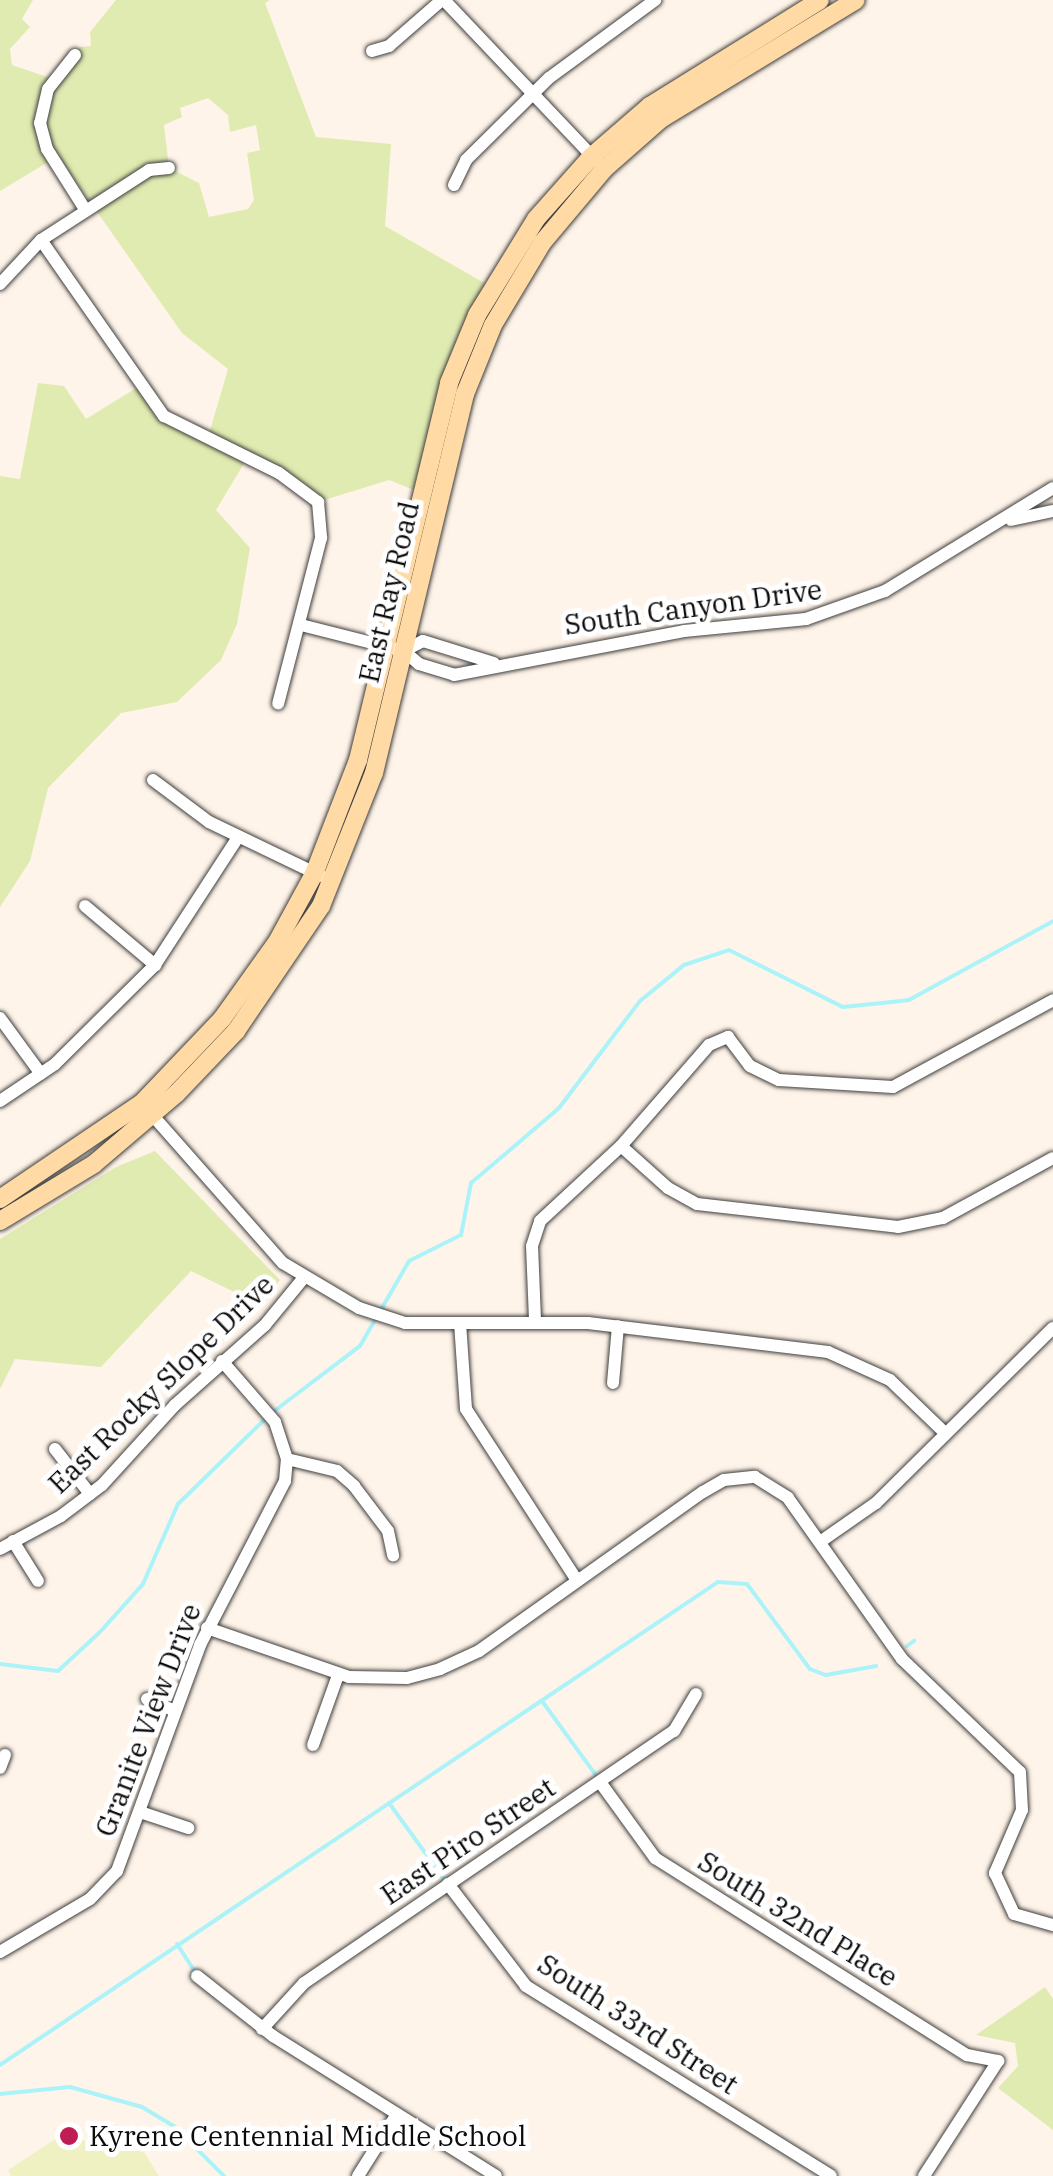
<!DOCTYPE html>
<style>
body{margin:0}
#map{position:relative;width:1053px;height:2176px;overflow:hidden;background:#fff4e9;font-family:"IBM Plex Serif",serif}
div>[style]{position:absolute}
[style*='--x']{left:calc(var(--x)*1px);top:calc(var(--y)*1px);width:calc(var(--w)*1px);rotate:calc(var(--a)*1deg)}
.green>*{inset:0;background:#e0ebb1}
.pitch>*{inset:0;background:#eff1c3}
.stream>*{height:4px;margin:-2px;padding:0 2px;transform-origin:2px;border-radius:2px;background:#abf3f9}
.roads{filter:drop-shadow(0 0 2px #3e3e3e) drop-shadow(0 0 2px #3e3e3e)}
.minor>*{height:12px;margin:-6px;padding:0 6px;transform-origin:6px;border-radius:6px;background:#fff}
.secondary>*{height:18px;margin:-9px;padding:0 9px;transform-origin:9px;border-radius:9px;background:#ffdaa4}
.dots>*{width:28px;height:28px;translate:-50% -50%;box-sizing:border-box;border:5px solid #fff;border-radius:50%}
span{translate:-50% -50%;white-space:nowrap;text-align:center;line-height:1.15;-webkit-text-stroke:10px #fff;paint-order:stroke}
.street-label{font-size:28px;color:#0b0b0b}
.poi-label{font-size:28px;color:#0b0b0b}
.left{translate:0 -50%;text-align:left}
</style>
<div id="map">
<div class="green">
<div style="clip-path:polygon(evenodd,0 0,33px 0,22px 19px,30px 27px,10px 49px,12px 65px,50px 78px,80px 47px,91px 46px,90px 32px,116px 0,270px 0,265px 3px,316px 137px,391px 144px,385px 226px,500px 292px,414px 490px,389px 480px,318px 502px,246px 460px,216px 510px,250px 548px,237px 624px,221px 660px,177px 702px,121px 713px,48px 788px,30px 861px,0 907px,0 476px,20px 479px,38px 383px,64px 386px,86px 419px,138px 387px,207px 441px,228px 369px,182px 333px,58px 156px,0 191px,0 0,208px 98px,228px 115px,230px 132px,256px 125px,260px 150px,247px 153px,254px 200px,248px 209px,209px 217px,199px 183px,169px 168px,164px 125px,182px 117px,180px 108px,208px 98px)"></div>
<div style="clip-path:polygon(155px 1151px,280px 1280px,261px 1305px,191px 1271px,101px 1367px,15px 1359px,0 1389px,0 1239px,116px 1167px)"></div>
<div style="clip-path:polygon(1045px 1987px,1053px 1999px,1053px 2130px,998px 2088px,1018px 2066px,1015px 2043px,976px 2035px)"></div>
</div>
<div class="pitch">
<div style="clip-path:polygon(60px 2136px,144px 2152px,159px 2176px,11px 2176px,8px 2170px)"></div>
</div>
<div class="stream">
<div style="--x:273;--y:1412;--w:109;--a:-37.2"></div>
<div style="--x:360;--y:1346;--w:98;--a:-60"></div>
<div style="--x:409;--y:1261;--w:58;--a:-26.6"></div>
<div style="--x:461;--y:1235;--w:53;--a:-79.1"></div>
<div style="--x:471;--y:1183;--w:116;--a:-40.4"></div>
<div style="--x:559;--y:1108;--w:134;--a:-52.9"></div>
<div style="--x:640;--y:1001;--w:57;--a:-39.3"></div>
<div style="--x:684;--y:965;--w:47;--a:-18.4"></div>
<div style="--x:729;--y:950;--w:127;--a:26.6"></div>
<div style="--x:843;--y:1007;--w:49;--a:-5.8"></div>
<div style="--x:892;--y:1002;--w:17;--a:-7"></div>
<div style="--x:909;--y:1000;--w:164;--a:-28.7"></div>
<div style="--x:907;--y:1646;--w:9;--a:-36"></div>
<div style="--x:0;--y:1664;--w:58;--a:6.9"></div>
<div style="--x:58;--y:1671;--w:57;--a:-42.9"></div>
<div style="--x:100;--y:1632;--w:64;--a:-48.1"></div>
<div style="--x:143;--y:1584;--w:87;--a:-66.4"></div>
<div style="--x:178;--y:1504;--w:123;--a:-44.3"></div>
<div style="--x:542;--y:1701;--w:95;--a:54"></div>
<div style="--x:389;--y:1803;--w:95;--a:54"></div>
<div style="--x:177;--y:1944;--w:33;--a:57"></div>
<div style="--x:0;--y:2065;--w:865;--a:-33.93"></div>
<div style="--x:718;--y:1582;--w:29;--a:4"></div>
<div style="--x:747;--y:1584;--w:106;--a:53.5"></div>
<div style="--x:810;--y:1669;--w:17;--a:21"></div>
<div style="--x:826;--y:1675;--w:51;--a:-10.2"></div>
<div style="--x:0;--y:2094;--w:70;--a:-5.7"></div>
<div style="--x:70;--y:2087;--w:75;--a:15.5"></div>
<div style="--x:142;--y:2107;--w:39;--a:31"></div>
<div style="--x:175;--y:2127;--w:69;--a:45"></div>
</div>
<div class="roads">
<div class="minor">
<div style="--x:444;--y:0;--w:222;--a:46.5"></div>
<div style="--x:372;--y:51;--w:18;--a:-16"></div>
<div style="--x:389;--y:46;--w:70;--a:-41"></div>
<div style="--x:75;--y:55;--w:43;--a:128.5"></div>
<div style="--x:48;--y:89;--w:35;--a:103"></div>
<div style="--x:40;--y:123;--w:27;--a:75"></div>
<div style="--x:47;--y:149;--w:73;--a:57.8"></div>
<div style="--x:454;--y:185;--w:28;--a:-64"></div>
<div style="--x:466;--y:160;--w:117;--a:-44.7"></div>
<div style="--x:549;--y:78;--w:132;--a:-36.3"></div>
<div style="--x:41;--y:240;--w:215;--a:55.1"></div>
<div style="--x:164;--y:416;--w:128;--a:26.4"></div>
<div style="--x:279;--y:473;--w:49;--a:36.6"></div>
<div style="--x:318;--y:502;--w:36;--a:85"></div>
<div style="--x:321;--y:538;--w:171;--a:104.5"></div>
<div style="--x:0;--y:284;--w:60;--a:-47"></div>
<div style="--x:41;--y:240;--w:129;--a:-32.9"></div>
<div style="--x:149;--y:170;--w:20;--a:-6"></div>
<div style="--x:1011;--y:520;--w:43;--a:-12.1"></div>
<div style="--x:301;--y:625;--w:106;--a:14.2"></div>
<div style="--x:404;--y:651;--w:20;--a:41"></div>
<div style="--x:419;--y:664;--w:37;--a:17"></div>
<div style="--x:454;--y:675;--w:234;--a:-10.8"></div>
<div style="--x:684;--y:631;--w:123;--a:-5.6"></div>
<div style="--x:806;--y:619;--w:84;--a:-19.5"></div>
<div style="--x:885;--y:591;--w:197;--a:-31.5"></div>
<div style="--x:404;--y:651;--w:21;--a:-28"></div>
<div style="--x:423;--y:641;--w:74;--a:17.2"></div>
<div style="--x:153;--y:780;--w:70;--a:36.9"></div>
<div style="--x:209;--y:822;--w:124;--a:25.7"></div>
<div style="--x:85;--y:906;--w:92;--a:40.1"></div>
<div style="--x:0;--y:1018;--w:69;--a:53.8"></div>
<div style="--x:0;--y:1101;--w:66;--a:-33.9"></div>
<div style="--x:55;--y:1064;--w:141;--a:-44.7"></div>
<div style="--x:155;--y:965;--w:153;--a:-57"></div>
<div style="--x:147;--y:1109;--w:205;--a:48.6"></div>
<div style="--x:283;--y:1263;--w:88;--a:30.6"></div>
<div style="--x:359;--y:1308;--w:48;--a:18.1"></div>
<div style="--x:405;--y:1323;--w:183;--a:0"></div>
<div style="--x:588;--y:1323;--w:242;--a:6.9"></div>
<div style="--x:828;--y:1352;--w:68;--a:24.3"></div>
<div style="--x:890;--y:1380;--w:76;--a:43.9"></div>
<div style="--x:621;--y:1146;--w:63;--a:41.8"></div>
<div style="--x:668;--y:1188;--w:33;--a:29"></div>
<div style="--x:697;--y:1204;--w:202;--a:6.5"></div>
<div style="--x:898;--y:1227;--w:46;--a:-11.3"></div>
<div style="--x:943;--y:1218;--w:125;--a:-28.6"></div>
<div style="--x:535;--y:1320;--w:74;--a:-92.3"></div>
<div style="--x:532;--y:1246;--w:26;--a:-72"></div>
<div style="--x:540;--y:1221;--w:110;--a:-42.8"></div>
<div style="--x:621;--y:1146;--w:134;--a:-48.9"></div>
<div style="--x:709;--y:1045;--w:21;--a:-23"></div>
<div style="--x:728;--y:1037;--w:36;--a:53"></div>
<div style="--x:750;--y:1066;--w:32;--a:26"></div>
<div style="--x:779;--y:1080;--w:114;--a:3.5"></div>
<div style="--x:893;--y:1087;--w:182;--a:-28.5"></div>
<div style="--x:460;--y:1323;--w:86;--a:86"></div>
<div style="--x:466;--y:1409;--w:202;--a:57.1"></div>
<div style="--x:222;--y:1361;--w:81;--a:49"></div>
<div style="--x:275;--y:1422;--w:39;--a:72"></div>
<div style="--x:287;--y:1459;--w:51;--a:13.5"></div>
<div style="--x:337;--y:1471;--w:23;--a:41"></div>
<div style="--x:354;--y:1486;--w:56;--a:52.9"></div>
<div style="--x:388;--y:1531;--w:25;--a:78"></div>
<div style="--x:613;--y:1383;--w:57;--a:-85"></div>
<div style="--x:55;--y:1449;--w:57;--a:52.1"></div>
<div style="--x:13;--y:1541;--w:47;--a:58"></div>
<div style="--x:820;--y:1542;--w:68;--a:-34.9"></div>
<div style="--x:876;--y:1503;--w:249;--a:-44.7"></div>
<div style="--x:0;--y:1549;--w:69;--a:-28.4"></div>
<div style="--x:61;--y:1516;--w:51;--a:-37.1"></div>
<div style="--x:102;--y:1485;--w:108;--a:-47.6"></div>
<div style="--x:175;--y:1405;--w:120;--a:-41.6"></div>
<div style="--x:265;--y:1325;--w:58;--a:-50.6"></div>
<div style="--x:207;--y:1628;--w:150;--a:19"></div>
<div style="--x:349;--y:1677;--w:58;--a:1"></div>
<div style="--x:407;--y:1678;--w:34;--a:-15"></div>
<div style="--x:440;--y:1669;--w:43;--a:-24.8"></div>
<div style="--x:479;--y:1651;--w:275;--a:-35.4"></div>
<div style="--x:703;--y:1492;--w:24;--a:-30"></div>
<div style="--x:724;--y:1480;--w:31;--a:-6"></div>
<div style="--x:755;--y:1477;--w:39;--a:32"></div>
<div style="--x:788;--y:1498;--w:197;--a:54.7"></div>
<div style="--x:902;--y:1659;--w:163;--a:43.8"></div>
<div style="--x:1020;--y:1772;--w:38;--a:87"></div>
<div style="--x:1022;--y:1810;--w:69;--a:113.2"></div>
<div style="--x:995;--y:1873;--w:45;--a:65.1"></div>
<div style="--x:1014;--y:1914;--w:41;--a:15.8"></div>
<div style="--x:147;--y:1699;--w:30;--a:23"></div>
<div style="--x:313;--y:1745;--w:74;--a:-70.3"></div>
<div style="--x:0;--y:1768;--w:14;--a:-69"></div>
<div style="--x:600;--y:1782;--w:94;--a:54.1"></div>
<div style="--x:655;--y:1858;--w:369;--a:32.3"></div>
<div style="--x:967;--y:2055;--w:32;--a:11"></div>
<div style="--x:998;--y:2061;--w:137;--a:122.8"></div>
<div style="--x:140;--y:1812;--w:51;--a:18.4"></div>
<div style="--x:448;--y:1884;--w:128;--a:52.6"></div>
<div style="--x:526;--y:1986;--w:359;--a:31.9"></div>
<div style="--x:0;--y:1952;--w:104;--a:-30.5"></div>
<div style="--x:90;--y:1899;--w:39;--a:-46"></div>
<div style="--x:117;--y:1871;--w:241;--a:-69.8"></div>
<div style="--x:200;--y:1645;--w:185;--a:-62.6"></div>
<div style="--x:285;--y:1481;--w:22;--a:-85"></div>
<div style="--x:197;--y:1976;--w:97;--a:38.3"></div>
<div style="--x:273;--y:2036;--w:263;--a:32.1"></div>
<div style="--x:262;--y:2029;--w:62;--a:-47.6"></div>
<div style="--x:304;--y:1983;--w:448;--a:-34.3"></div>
<div style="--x:674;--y:1731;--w:43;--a:-59.3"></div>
<div style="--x:358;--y:2176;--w:73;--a:-57.8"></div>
</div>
<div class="secondary">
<div style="--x:0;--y:1199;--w:171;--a:-34.1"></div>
<div style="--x:142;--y:1103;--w:116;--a:-46.4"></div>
<div style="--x:222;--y:1019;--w:95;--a:-54.5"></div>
<div style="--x:277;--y:942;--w:77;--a:-61.4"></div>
<div style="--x:314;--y:874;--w:122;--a:-68.9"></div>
<div style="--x:358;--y:760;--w:388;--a:-76.4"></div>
<div style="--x:449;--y:383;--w:74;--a:-67.6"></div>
<div style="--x:477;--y:315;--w:113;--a:-58.4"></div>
<div style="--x:536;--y:219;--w:84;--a:-48.4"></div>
<div style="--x:592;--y:156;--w:77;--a:-40.8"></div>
<div style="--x:650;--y:106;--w:200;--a:-31.9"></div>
<div style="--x:0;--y:1221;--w:110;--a:-31.2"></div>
<div style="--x:94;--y:1164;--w:109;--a:-40.5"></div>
<div style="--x:177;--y:1093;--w:86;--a:-46.4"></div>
<div style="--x:236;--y:1031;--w:151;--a:-55.8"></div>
<div style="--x:321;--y:906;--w:143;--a:-68.3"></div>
<div style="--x:374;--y:773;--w:390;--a:-76.5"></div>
<div style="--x:465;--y:394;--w:74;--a:-67.9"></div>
<div style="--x:493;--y:325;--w:96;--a:-59.1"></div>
<div style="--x:542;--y:243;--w:97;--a:-50"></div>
<div style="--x:604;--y:169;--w:76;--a:-41.3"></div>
<div style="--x:661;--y:119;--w:228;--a:-31.4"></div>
</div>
</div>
<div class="dots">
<div style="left:69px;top:2136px;background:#c11d55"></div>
</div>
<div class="street-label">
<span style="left:389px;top:592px;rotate:-77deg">East Ray Road</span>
<span style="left:693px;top:607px;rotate:-8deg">South Canyon Drive</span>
<span style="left:161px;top:1384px;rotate:-44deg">East Rocky Slope Drive</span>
<span style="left:148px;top:1720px;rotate:-69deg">Granite View Drive</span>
<span style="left:468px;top:1841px;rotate:-34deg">East Piro Street</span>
<span style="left:798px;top:1919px;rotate:32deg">South 32nd Place</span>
<span style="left:638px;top:2024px;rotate:33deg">South 33rd Street</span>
</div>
<div class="poi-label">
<span class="left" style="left:89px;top:2136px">Kyrene Centennial Middle School</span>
</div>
</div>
